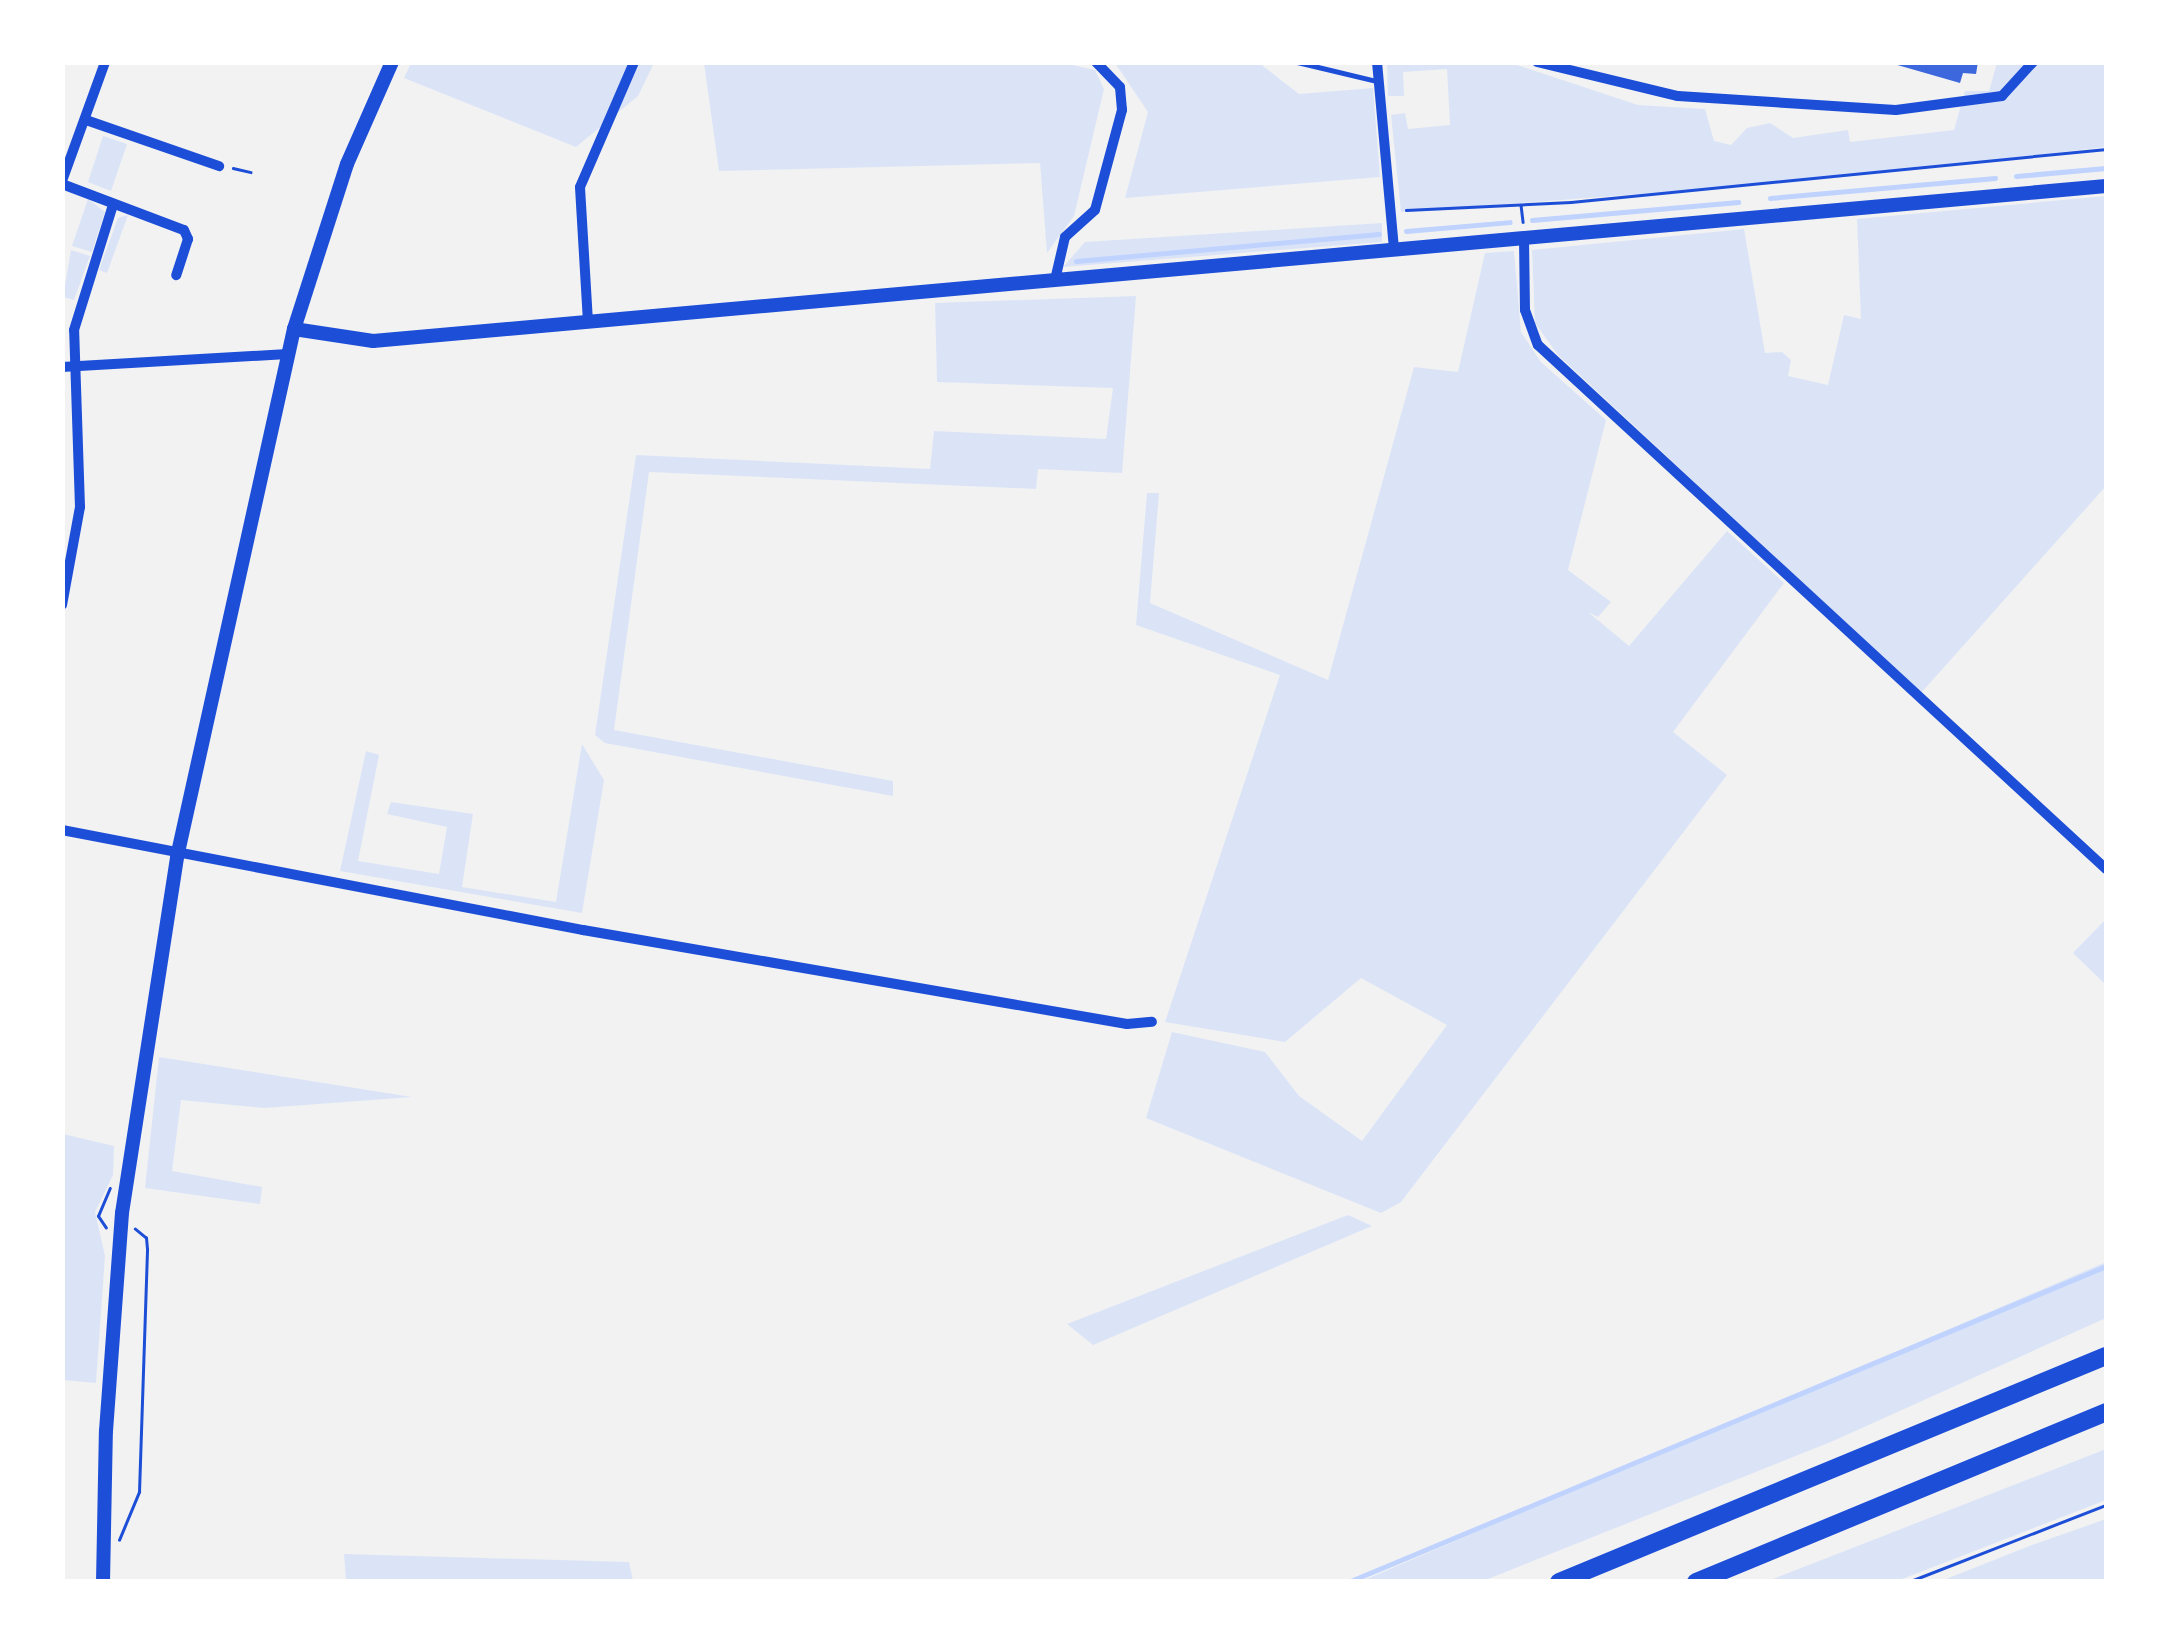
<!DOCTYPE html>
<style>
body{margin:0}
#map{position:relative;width:2169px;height:1644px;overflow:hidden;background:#f2f2f2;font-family:"Source Sans 3",sans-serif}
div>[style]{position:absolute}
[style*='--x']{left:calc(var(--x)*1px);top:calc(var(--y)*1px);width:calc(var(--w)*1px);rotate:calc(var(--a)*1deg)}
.green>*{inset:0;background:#dbe4f7}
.stream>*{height:5px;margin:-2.5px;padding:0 2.5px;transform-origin:2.5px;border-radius:2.5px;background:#bfd3fe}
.building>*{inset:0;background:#3d67dc}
.path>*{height:2.5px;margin:-1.25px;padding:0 1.25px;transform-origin:1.25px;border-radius:1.25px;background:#1d4ed8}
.service>*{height:5px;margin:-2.5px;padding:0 2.5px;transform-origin:2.5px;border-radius:2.5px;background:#1d4ed8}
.minor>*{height:10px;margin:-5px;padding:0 5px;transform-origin:5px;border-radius:5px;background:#1d4ed8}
.secondary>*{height:14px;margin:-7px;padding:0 7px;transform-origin:7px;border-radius:7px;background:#1d4ed8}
.motorway>*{height:18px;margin:-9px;padding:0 9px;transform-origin:9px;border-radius:9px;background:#1d4ed8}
span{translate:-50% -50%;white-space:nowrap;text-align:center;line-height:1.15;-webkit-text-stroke:9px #fff;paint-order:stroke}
.frame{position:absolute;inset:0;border:65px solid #fff;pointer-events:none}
</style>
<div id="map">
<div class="green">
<div style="clip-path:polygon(411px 63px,654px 63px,638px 96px,576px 147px,404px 78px)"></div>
<div style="clip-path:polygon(704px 63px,1063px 63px,1095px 70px,1104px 89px,1074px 216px,1047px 253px,1040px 163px,719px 171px)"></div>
<div style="clip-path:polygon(1162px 63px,1259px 63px,1299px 94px,1373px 88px,1380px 177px,1125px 198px,1148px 112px,1115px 63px)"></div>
<div style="clip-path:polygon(1387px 63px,1511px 63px,1638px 105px,1705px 109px,1714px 141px,1731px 145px,1747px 128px,1770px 123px,1793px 138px,1848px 130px,1850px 142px,1954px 130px,1965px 91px,1989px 91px,1997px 63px,2106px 63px,2106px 147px,1799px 182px,1401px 212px,1391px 115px,1405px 113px,1408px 129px,1450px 125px,1447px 69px,1403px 72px,1404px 96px,1388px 96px)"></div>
<div style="clip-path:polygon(103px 136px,127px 144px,111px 191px,88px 182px)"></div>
<div style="clip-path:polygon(2106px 196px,2106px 486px,1921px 693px,1558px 355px,1535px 323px,1532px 250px,1744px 229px,1765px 353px,1782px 352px,1791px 360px,1788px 376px,1828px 385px,1844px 315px,1861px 319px,1857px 219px)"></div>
<div style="clip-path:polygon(88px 199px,105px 212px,92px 252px,72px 246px)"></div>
<div style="clip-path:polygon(128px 215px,107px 273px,99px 270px,118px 218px)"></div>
<div style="clip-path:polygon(1382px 223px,1382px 242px,1063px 267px,1085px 242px)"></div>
<div style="clip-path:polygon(71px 250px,90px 256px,74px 300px,63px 297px)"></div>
<div style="clip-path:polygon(1514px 251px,1521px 332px,1541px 362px,1606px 420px,1568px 570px,1611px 602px,1598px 617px,1588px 612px,1629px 646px,1727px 531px,1784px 583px,1673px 732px,1727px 775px,1401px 1202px,1381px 1213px,1146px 1118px,1172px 1032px,1265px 1052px,1299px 1096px,1362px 1141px,1447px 1025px,1361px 978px,1285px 1042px,1165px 1022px,1280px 675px,1136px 625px,1147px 493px,1159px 493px,1150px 603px,1328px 680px,1414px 367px,1458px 372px,1485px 253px)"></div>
<div style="clip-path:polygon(1136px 296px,1122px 473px,1038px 469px,1036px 489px,649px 472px,614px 730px,893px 781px,893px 796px,605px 743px,595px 735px,636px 455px,930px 469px,934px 431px,1106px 439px,1113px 388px,937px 382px,935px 303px)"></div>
<div style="clip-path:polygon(582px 744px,604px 780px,582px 913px,340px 871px,366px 751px,379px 755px,358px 861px,439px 874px,447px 827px,387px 814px,391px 802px,473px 814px,462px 887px,556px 902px)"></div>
<div style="clip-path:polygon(2106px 919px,2106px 985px,2073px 953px)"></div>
<div style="clip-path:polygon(159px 1057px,412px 1097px,264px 1108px,181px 1100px,172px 1171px,262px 1187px,260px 1204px,145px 1188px)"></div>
<div style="clip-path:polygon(63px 1134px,114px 1146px,113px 1175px,95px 1212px,105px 1256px,96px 1383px,63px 1380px)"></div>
<div style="clip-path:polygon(1348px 1215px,1372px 1226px,1093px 1345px,1067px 1324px)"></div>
<div style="clip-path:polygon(2106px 1262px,2106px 1318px,1833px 1441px,1483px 1581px,1362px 1581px)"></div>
<div style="clip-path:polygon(2106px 1449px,2106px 1500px,1897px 1581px,1768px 1581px)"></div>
<div style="clip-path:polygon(2106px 1519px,2106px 1581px,1941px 1581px,2032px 1545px)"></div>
<div style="clip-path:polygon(344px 1554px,629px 1562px,633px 1581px,346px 1581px)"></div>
</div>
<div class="stream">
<div style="--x:2016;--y:176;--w:90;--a:-5.1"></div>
<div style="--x:1770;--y:198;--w:226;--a:-5.1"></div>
<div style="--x:1532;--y:220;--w:207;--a:-5"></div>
<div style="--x:1406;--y:231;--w:104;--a:-4.9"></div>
<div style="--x:1076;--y:261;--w:304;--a:-5.1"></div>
<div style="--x:1348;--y:1582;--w:821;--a:-22.63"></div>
</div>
<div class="building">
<div style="clip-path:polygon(1887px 62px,1978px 62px,1976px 74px,1963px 73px,1960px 83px)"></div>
</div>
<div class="path">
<div style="--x:233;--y:168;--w:18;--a:13"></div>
<div style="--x:1521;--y:205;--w:17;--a:83"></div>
<div style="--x:1406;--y:210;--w:165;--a:-2.8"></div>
<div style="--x:1571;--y:202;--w:538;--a:-5.66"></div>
<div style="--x:106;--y:1228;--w:14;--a:-124"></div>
<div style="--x:98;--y:1216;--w:30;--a:-67"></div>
<div style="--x:119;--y:1540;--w:52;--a:-67.4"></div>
<div style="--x:139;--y:1492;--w:243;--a:-88.1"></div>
<div style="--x:147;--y:1249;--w:11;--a:-95"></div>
<div style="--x:146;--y:1238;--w:14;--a:-141"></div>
<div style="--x:1908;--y:1582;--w:212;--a:-21.3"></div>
</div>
<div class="service">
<div style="--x:1297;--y:62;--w:81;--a:13.5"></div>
</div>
<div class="minor">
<div style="--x:1377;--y:62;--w:189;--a:84.8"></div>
<div style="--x:1537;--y:62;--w:145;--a:13.6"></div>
<div style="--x:1678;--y:96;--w:218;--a:3.7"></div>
<div style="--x:1896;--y:110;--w:107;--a:-7.5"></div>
<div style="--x:2002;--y:96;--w:46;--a:-47.6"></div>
<div style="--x:86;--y:120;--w:141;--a:19.1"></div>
<div style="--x:62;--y:181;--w:127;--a:-70.1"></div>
<div style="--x:62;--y:184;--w:130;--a:20.7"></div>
<div style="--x:184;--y:230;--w:10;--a:66"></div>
<div style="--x:188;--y:239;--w:38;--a:108"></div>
<div style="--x:1524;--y:239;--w:71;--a:89.2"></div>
<div style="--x:1525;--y:310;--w:37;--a:70"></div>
<div style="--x:1538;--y:345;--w:773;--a:42.69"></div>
<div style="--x:1055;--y:280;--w:44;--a:-76.9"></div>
<div style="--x:1065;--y:237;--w:40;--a:-42"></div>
<div style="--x:1095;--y:210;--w:104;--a:-74.9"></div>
<div style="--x:1122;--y:110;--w:23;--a:-95"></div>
<div style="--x:1120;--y:87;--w:35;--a:-134"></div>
<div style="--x:588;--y:322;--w:135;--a:-93.4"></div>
<div style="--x:580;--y:187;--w:136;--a:-66.6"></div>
<div style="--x:62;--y:367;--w:226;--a:-3.3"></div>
<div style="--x:62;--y:605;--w:100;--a:-79.6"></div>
<div style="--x:80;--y:507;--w:177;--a:-91.9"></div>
<div style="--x:74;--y:330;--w:131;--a:-72.7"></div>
<div style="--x:62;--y:830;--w:531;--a:10.87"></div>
<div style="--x:583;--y:930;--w:552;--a:9.8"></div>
<div style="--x:1127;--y:1024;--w:25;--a:-5"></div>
</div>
<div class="secondary">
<div style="--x:294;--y:329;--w:80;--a:8.6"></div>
<div style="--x:373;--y:341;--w:1740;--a:-5.11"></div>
<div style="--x:103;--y:1582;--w:151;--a:-88.9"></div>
<div style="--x:106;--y:1431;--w:219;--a:-85.8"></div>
<div style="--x:122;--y:1213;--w:360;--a:-81.2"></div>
<div style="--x:177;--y:857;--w:541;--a:-77.51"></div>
<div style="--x:294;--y:329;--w:173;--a:-72.2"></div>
<div style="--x:347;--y:164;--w:111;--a:-66.2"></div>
</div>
<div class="motorway">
<div style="--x:1559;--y:1582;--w:592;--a:-22.45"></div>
<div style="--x:1696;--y:1582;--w:444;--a:-22.5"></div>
</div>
<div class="frame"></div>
</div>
